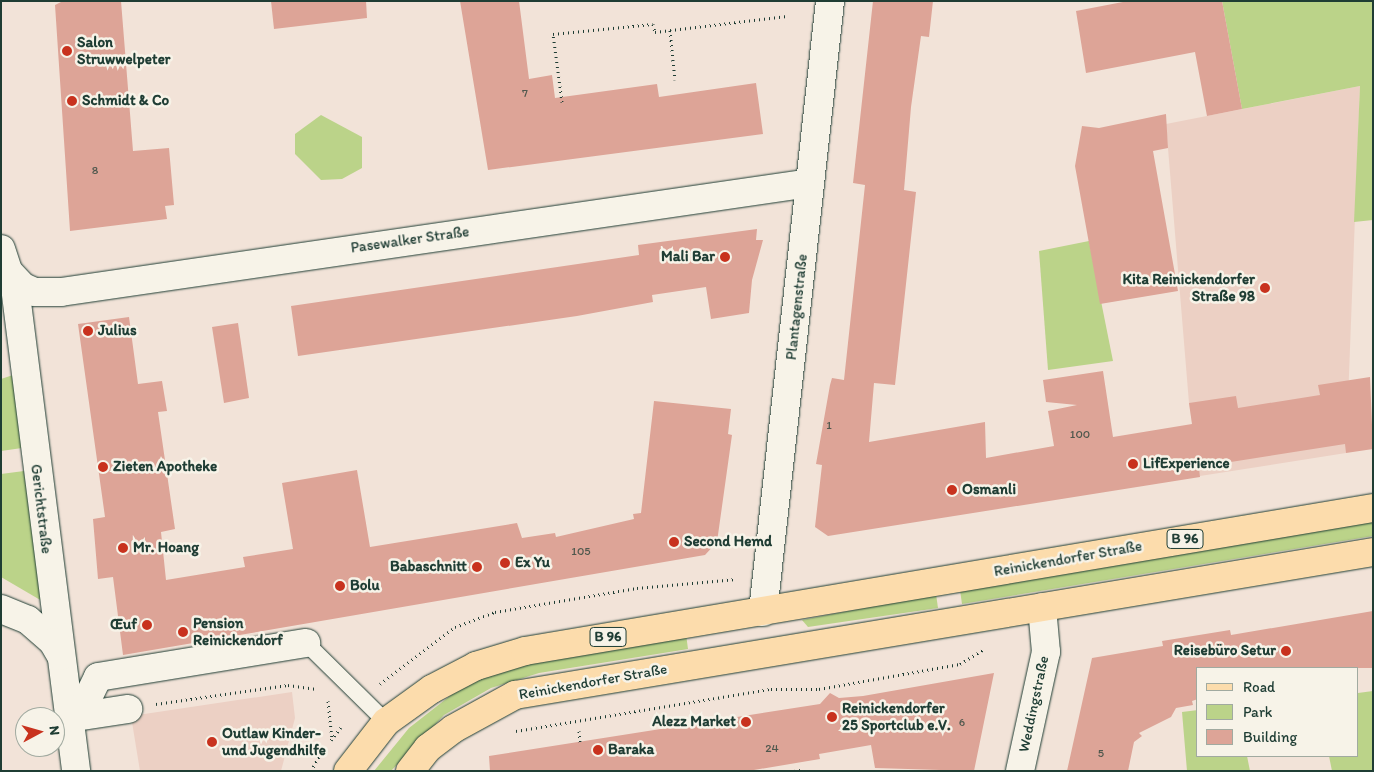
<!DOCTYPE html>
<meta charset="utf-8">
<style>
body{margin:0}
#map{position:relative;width:1374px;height:772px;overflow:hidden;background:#f2e3d8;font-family:Itim,sans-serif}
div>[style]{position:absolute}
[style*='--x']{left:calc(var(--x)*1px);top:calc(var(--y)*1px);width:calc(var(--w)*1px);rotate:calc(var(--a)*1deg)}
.built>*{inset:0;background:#ecd0c4}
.green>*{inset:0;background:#bbd389}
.building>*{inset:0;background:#dda497}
.path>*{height:3px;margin-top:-1.5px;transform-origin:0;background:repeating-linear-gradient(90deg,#1f3d34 0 1px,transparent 0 5px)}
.roads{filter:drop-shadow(0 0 1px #1f3d34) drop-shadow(0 0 1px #1f3d34)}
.lane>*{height:16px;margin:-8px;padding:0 8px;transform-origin:8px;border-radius:8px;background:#f7f3e8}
.street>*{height:28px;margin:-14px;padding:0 14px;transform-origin:14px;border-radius:14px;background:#f7f3e8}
.primary>*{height:28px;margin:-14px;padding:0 14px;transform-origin:14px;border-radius:14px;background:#fcdcac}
.dots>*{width:14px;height:14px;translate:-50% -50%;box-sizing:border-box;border:2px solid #f7f3e8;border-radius:50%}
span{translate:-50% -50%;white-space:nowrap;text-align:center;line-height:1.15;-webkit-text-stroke:5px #f7f3e8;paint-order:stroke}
.number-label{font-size:12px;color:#4e574d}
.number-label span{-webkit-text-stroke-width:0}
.shield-label span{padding:1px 4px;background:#f7f3e8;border:1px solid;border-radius:4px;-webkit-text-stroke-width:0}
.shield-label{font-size:14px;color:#1f3d34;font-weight:700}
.poi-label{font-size:15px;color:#1f3d34;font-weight:700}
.left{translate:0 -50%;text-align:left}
.right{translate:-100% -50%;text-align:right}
.street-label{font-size:15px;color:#1f3d34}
.frame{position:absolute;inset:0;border:2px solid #1f3d34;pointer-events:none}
.legend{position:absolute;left:1196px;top:667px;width:162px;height:90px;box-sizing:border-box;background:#f7f3e8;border:1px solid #a1aaa0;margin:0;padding:6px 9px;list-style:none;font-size:15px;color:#1f3d34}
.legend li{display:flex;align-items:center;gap:10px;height:25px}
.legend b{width:25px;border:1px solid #a1aaa0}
.north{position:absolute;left:15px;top:707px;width:50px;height:50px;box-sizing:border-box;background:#f7f3e8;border:1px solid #a1aaa0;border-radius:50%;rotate:84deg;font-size:14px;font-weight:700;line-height:20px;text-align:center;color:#1f3d34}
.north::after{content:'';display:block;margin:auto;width:18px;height:22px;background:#c8321e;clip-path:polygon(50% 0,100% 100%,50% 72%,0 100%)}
</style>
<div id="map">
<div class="built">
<div style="clip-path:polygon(1360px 86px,1346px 453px,1200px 476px,1189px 403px,1166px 124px)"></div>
<div style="clip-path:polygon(292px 692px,295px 718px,281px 771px,140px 771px,131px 716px)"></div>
</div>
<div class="green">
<div style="clip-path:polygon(1222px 1px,1373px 1px,1373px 220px,1354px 222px,1360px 86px,1242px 109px)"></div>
<div style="clip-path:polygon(321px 115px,362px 137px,362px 168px,342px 179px,321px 180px,295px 154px,295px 134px)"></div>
<div style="clip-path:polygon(1089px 241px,1113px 361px,1048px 370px,1039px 251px)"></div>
<div style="clip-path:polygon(13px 375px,22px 448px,1px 451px,1px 379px)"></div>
<div style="clip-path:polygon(24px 471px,42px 601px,1px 577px,1px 474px)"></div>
<div style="clip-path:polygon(1373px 521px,1373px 536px,962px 604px,960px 590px)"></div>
<div style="clip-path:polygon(936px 594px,938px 608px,808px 627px,802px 620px)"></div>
<div style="clip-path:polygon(686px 634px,688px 649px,539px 673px,491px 688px,444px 715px,391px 771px,374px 771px,409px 728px,464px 685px,520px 662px)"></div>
<div style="clip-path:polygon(1373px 691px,1373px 771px,1332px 771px,1329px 756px,1358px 756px,1358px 693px)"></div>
<div style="clip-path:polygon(1198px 710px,1198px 756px,1247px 756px,1250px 771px,1187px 771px,1182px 712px)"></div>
</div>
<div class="building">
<div style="clip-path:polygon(63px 1px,121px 1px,133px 151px,169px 148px,174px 205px,165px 206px,167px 219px,70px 231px,55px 5px)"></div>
<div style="clip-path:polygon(271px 1px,366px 1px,367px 18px,274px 29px)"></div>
<div style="clip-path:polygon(460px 1px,519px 1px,529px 79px,552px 75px,555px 98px,657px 84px,659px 97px,756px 83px,763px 134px,488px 170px)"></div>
<div style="clip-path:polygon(873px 1px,933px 1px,929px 37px,921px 36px,911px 107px,904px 190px,916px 192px,895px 385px,874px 383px,869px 442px,985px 422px,986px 458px,1054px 446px,1048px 411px,1077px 405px,1046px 402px,1043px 380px,1103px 371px,1113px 437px,1192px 424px,1189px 403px,1236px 396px,1238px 408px,1320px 395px,1318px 385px,1370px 377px,1373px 449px,1346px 453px,1345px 444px,1199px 467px,1200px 477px,828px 536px,815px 527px,822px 465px,816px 464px,830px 385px,832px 378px,844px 380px,865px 185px,853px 183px)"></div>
<div style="clip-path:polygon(1128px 1px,1222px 1px,1242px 109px,1207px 116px,1195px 52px,1086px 73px,1076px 11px)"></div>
<div style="clip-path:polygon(1166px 114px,1168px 148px,1153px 151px,1178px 291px,1100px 304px,1075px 166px,1082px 126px,1099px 128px)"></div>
<div style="clip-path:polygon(757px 229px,756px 240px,763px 240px,752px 280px,749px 313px,711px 319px,706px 287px,652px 295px,653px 302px,577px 316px,298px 356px,291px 306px,639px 255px,638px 245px)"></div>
<div style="clip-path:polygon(129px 317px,138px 384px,162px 381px,167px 411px,158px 412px,175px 529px,161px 532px,166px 580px,245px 567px,243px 557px,293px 549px,282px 483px,357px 470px,370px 547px,517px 523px,522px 538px,555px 533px,556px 537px,634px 519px,633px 514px,641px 513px,654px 401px,731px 409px,728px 434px,732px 435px,717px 542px,705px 555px,123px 655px,113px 577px,98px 579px,93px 519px,105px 517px,78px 324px)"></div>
<div style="clip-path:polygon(238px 323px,249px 398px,224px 403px,212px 327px)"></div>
<div style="clip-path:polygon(1373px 611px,1373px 668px,1198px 668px,1198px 699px,1192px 701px,1193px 705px,1176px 708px,1171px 717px,1139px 733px,1142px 736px,1134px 742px,1128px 771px,1067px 771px,1092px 658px,1163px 646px,1162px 641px,1230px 630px,1231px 635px)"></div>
<div style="clip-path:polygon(994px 673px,974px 771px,875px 768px,871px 745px,819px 754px,820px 759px,748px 771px,490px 771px,489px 756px,820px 704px,830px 693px,839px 698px,863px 696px)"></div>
</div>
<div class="path">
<div style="--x:670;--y:30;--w:50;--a:84.3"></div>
<div style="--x:562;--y:102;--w:69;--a:-97.5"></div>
<div style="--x:553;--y:34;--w:100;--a:-5.7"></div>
<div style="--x:653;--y:24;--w:8;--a:76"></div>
<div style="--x:655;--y:32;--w:133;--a:-6.9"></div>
<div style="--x:380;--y:684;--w:94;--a:-37.2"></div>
<div style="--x:455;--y:627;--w:43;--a:-20.6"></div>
<div style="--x:495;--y:612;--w:144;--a:-9.6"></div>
<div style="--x:637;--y:588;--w:100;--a:-5.1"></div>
<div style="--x:328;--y:701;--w:36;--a:84"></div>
<div style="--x:156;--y:704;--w:133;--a:-8.2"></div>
<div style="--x:288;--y:685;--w:27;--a:8"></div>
<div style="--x:516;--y:731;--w:258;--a:-9.4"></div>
<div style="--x:771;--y:689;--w:48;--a:0"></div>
<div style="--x:819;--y:689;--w:143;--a:-10.1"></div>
<div style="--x:960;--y:664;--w:28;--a:-32"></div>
<div style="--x:579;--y:731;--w:11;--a:85"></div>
<div style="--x:331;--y:740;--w:16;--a:-52"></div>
<div style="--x:311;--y:771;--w:18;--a:-61"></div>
<div style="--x:794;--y:771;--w:7;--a:-8"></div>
</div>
<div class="roads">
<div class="lane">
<div style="--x:306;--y:643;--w:112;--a:44.6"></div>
</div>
<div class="street">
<div style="--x:1;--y:249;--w:23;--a:72"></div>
<div style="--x:8;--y:271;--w:22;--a:47"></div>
<div style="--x:23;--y:287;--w:13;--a:23"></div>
<div style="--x:35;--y:292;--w:26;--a:0"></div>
<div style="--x:61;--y:292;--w:757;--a:-8.28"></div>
<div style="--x:14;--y:279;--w:496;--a:82.8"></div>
<div style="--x:1;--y:609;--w:29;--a:22"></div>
<div style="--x:28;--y:620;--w:33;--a:41"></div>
<div style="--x:53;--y:642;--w:16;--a:60"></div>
<div style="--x:763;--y:612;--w:615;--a:-83.74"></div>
<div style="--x:79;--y:716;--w:43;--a:-64"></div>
<div style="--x:98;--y:677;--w:211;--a:-9.3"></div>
<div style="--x:69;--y:718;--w:60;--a:-8.7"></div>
<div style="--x:1020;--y:771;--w:122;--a:-77.7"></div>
<div style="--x:1046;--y:652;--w:45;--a:-95.1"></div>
</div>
<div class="primary">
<div style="--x:348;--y:771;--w:62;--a:-52.2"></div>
<div style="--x:386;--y:722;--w:57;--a:-35.7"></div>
<div style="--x:432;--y:689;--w:50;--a:-27.6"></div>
<div style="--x:476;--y:666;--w:51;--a:-17"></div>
<div style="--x:525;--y:651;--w:860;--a:-9.57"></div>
<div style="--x:410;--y:771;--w:29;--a:-52"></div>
<div style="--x:428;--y:748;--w:31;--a:-37"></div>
<div style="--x:453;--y:729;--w:71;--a:-28.7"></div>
<div style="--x:515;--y:695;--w:870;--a:-9.46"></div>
</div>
</div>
<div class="dots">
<div style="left:67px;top:51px;background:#c8321e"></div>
<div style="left:72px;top:101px;background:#c8321e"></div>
<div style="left:725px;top:257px;background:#c8321e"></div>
<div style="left:1265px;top:288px;background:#c8321e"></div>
<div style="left:88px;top:331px;background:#c8321e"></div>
<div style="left:1133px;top:464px;background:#c8321e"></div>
<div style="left:103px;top:467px;background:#c8321e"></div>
<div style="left:952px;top:490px;background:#c8321e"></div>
<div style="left:674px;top:542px;background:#c8321e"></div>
<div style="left:123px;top:548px;background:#c8321e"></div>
<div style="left:505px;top:563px;background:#c8321e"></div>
<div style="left:477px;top:567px;background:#c8321e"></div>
<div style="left:340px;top:586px;background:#c8321e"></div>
<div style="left:147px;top:625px;background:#c8321e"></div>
<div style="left:183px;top:632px;background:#c8321e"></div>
<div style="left:1286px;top:651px;background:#c8321e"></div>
<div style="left:832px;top:717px;background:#c8321e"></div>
<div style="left:746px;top:722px;background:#c8321e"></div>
<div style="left:212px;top:742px;background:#c8321e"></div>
<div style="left:598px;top:750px;background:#c8321e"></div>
</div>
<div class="number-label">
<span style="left:525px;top:94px">7</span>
<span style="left:95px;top:171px">8</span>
<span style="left:829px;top:426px">1</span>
<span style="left:1080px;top:435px">100</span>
<span style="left:581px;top:552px">105</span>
<span style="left:962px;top:723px">6</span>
<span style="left:772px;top:749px">24</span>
<span style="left:1101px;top:754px">5</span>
</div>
<div class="shield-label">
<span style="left:1185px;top:539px">B 96</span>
<span style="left:608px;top:637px">B 96</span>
</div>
<div class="poi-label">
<span class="left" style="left:77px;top:51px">Salon<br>Struwwelpeter</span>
<span class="left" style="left:82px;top:101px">Schmidt &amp; Co</span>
<span class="right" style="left:715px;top:257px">Mali Bar</span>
<span class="right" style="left:1255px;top:288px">Kita Reinickendorfer<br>Straße 98</span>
<span class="left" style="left:98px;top:331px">Julius</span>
<span class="left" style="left:1143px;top:464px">LifExperience</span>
<span class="left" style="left:113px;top:467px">Zieten Apotheke</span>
<span class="left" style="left:962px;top:490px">Osmanli</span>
<span class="left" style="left:684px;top:542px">Second Hemd</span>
<span class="left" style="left:133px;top:548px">Mr. Hoang</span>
<span class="left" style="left:515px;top:563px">Ex Yu</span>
<span class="right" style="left:467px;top:567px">Babaschnitt</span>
<span class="left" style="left:350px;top:586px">Bolu</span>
<span class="left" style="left:193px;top:632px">Pension<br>Reinickendorf</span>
<span class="right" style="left:137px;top:625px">Œuf</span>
<span class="right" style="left:1276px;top:651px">Reisebüro Setur</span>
<span class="left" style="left:842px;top:717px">Reinickendorfer<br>25 Sportclub e.V.</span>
<span class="right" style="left:736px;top:722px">Alezz Market</span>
<span class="left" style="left:222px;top:742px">Outlaw Kinder-<br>und Jugendhilfe</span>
<span class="left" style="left:608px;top:750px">Baraka</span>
</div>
<div class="street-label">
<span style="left:410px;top:240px;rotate:-8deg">Pasewalker Straße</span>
<span style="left:797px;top:307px;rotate:-84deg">Plantagenstraße</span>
<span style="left:41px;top:509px;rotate:83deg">Gerichtstraße</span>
<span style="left:1068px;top:559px;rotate:-10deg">Reinickendorfer Straße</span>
<span style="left:593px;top:682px;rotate:-10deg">Reinickendorfer Straße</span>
<span style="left:1034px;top:704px;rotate:-78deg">Weddingstraße</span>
</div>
<div class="frame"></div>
<ul class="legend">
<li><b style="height:6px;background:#fcdcac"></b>Road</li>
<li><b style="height:14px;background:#bbd389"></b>Park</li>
<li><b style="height:14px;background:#dda497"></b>Building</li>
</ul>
<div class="north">N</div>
</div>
